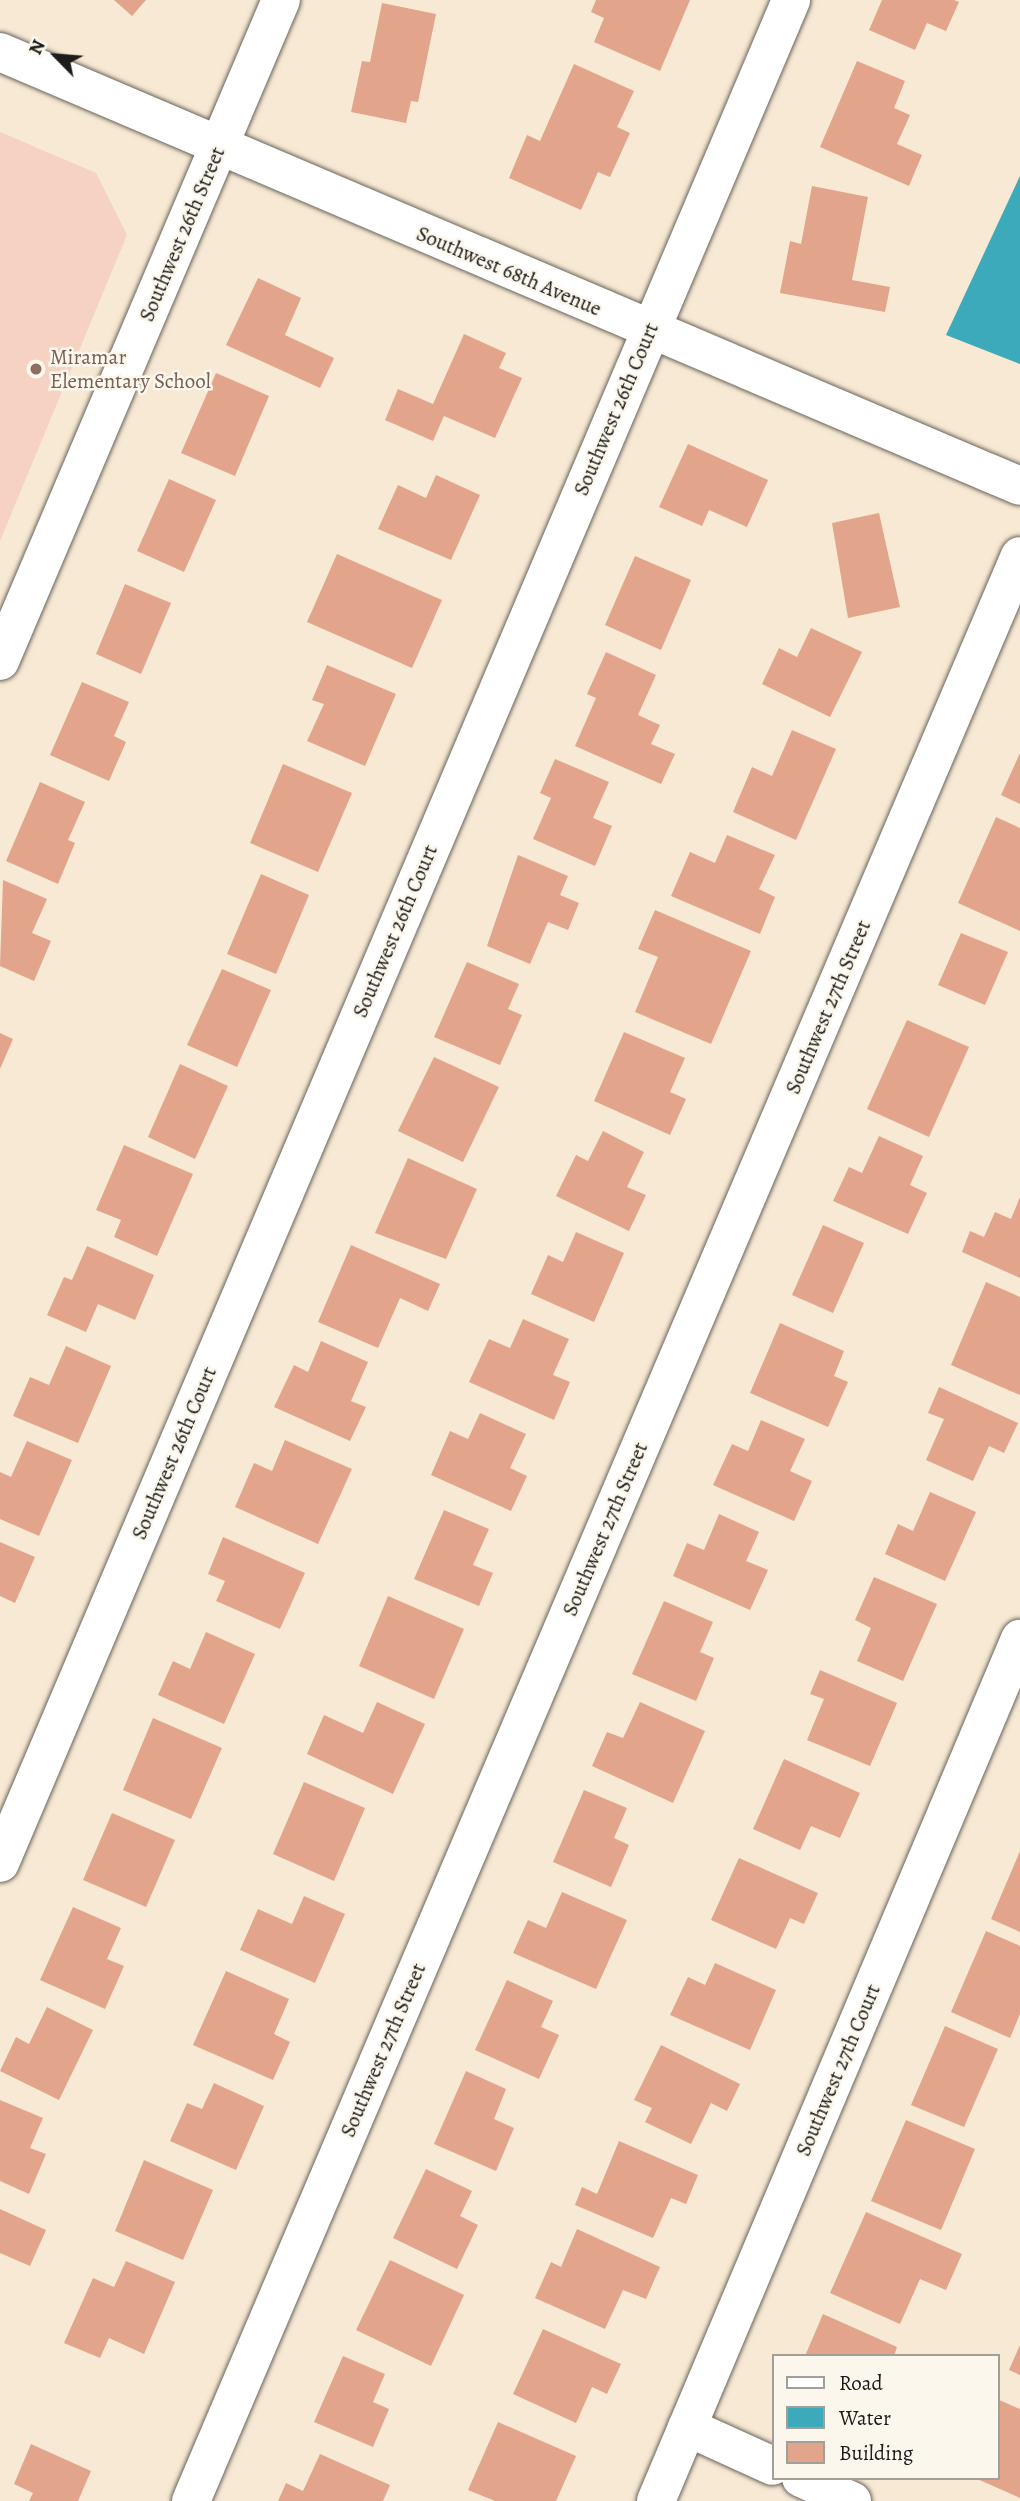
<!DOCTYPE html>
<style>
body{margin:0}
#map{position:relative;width:1020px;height:2501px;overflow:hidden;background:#f7e9d3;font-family:Alegreya,serif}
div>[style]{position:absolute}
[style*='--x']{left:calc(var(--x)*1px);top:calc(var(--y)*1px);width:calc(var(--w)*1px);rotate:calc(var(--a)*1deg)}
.built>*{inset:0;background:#f6d2c3}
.water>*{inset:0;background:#3caabb}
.building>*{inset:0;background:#e2a58c}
.roads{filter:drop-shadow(0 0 2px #69645c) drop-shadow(0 0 2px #69645c)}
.minor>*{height:38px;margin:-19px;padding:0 19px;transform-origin:19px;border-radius:19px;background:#fff}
.dots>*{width:19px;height:19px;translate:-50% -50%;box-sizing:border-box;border:4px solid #fbf7ec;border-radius:50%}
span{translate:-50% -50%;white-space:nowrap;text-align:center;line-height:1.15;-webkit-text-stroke:5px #fbf7ec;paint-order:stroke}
.street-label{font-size:21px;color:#1c1c1c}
.education-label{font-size:21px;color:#785e54}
.left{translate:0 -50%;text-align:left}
.legend{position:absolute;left:772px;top:2354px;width:228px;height:126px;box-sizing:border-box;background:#fbf7ec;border:2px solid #a29f99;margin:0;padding:9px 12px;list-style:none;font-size:21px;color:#1c1c1c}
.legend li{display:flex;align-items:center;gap:14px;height:35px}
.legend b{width:35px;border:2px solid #a29f99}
.north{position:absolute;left:21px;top:21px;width:70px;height:70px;-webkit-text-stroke:5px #fbf7ec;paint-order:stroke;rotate:295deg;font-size:19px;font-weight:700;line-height:28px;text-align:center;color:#1c1c1c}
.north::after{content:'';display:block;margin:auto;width:24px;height:32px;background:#1c1c1c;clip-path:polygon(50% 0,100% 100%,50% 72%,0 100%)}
</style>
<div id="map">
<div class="built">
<div style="clip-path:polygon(0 132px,96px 173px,127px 235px,0 541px)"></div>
</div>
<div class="water">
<div style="clip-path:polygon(1020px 176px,1020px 364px,946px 335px)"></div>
</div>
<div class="building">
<div style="clip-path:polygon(114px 0,146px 0,132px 16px)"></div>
<div style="clip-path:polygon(596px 0,690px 0,660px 71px,594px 42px,604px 18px,591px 12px)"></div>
<div style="clip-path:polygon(882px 0,954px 0,959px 2px,946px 31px,927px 23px,915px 50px,869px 30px)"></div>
<div style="clip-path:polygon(382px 3px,436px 14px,418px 102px,411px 101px,406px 123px,351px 112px,362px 61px,370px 62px)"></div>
<div style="clip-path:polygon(857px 61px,905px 81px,894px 108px,910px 115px,897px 144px,922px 155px,909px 186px,820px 147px)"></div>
<div style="clip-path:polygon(574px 64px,634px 91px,617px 127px,630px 133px,610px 177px,598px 172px,581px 210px,509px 178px,527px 135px,540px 141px)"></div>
<div style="clip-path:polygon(812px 186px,868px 197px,852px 280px,890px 287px,885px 312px,780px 293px,790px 241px,801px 244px)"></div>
<div style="clip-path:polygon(258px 278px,301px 298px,285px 335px,334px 358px,320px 388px,226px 345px)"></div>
<div style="clip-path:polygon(464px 334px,506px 353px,499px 368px,522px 378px,495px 438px,444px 416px,433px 441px,385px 420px,398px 389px,433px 404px)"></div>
<div style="clip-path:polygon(216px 373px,269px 396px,235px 476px,181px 453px)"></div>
<div style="clip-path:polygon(688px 444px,768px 480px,747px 527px,709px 510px,702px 526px,659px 507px)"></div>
<div style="clip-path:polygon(436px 475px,480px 495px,451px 560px,378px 529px,398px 485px,426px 498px)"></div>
<div style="clip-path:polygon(169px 479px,216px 500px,184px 572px,137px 551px)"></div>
<div style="clip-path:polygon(879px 513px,900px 607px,848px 618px,832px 523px)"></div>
<div style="clip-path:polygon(337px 554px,442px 600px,412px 668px,307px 622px)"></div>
<div style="clip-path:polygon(635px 556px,691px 580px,661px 650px,605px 625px)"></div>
<div style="clip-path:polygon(125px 584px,171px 603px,141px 674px,96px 654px)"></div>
<div style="clip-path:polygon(811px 628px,862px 652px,830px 717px,762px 684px,779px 648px,797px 657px)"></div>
<div style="clip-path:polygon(606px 652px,656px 675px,638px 715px,660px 725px,651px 744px,675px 754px,661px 784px,575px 746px,596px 698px,587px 694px)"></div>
<div style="clip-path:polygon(327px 665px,396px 694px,365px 766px,307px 741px,324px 704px,312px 700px)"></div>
<div style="clip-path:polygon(82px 682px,129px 702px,114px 736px,126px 742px,109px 781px,50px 755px)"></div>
<div style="clip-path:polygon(792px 730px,836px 749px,796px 840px,733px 812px,752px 767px,772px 776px)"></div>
<div style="clip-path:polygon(1020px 753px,1020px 804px,1001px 795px)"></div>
<div style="clip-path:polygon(555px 759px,609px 782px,593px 818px,612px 826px,595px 866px,533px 839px,551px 798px,540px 793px)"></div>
<div style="clip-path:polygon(283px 764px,352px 793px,318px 872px,250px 843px)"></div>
<div style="clip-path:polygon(40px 782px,85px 802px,68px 840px,75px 843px,58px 884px,6px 861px)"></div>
<div style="clip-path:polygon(996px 817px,1020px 828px,1020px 931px,958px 903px)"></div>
<div style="clip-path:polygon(727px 835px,775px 855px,759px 889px,775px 897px,760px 934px,671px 896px,690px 852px,715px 863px)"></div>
<div style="clip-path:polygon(518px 855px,568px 876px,560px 895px,579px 903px,568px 930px,548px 922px,530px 964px,487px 946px)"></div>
<div style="clip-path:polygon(261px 874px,309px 895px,276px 974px,227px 954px)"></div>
<div style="clip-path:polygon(3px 880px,47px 899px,32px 933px,51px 941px,34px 981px,0 966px)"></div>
<div style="clip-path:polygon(655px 910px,751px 951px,711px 1044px,635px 1012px,658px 957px,638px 949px)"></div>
<div style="clip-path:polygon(961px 933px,1008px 952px,985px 1005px,938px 985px)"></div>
<div style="clip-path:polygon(467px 962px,519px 984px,508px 1009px,522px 1015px,500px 1065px,434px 1037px)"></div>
<div style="clip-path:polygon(222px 969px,271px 990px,237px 1067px,187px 1045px)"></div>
<div style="clip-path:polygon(907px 1020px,969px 1047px,929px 1137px,867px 1109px)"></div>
<div style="clip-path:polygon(624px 1032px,685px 1058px,670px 1092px,686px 1099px,670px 1135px,594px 1101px)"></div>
<div style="clip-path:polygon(0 1033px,13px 1039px,0 1069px)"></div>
<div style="clip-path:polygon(434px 1057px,499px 1087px,463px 1162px,398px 1131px)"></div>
<div style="clip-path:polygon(180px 1064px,228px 1086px,195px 1159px,148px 1137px)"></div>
<div style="clip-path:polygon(603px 1131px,644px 1152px,627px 1187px,646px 1195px,629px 1231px,556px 1196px,576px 1155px,588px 1161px)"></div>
<div style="clip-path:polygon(879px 1136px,923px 1156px,910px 1185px,927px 1193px,908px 1234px,833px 1201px,849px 1167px,862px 1173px)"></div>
<div style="clip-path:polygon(124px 1145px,193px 1174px,157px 1256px,114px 1237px,121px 1220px,96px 1210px)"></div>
<div style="clip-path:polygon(408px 1158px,477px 1189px,446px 1259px,375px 1233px)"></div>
<div style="clip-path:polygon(1020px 1197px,1020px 1278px,962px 1252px,970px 1231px,984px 1237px,995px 1212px,1011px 1219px)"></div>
<div style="clip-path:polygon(823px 1225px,864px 1243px,833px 1313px,792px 1295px)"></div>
<div style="clip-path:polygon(576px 1232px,624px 1253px,594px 1322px,531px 1294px,548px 1255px,563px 1262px)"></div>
<div style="clip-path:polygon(351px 1245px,440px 1284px,428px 1311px,400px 1298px,378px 1348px,318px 1322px)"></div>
<div style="clip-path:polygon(87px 1246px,154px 1275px,135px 1320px,98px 1304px,86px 1332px,47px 1315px,64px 1277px,72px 1280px)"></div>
<div style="clip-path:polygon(986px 1282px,1020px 1297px,1020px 1395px,951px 1365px)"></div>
<div style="clip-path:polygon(523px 1319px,569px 1339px,553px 1375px,570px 1382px,554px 1420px,469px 1382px,489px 1339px,510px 1348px)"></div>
<div style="clip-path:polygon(780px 1323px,844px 1351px,834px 1376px,848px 1382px,828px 1427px,750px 1393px)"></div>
<div style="clip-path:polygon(321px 1341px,368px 1362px,351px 1401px,366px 1407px,350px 1441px,274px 1407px,294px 1365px,308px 1372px)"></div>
<div style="clip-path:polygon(66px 1346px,111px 1366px,78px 1443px,13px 1416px,30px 1377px,49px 1385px)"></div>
<div style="clip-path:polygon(939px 1387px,1018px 1423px,1004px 1453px,989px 1446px,973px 1481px,926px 1460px,944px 1419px,928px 1413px)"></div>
<div style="clip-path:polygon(480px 1413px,526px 1434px,510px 1468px,527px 1476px,511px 1511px,431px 1475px,450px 1431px,468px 1439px)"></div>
<div style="clip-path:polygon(761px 1420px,805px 1439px,790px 1471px,812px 1481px,794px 1521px,713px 1485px,732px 1444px,748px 1451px)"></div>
<div style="clip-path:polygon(285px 1440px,352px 1469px,318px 1544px,235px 1507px,254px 1463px,272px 1471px)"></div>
<div style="clip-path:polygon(27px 1441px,72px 1460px,39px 1536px,0 1519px,0 1472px,11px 1477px)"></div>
<div style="clip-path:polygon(930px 1492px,976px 1512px,945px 1581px,885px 1554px,898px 1524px,913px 1531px)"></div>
<div style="clip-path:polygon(444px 1510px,489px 1529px,473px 1565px,493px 1573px,479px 1606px,414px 1579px)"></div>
<div style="clip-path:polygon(719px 1514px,759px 1532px,746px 1561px,768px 1570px,750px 1610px,673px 1576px,687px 1543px,704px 1550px)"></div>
<div style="clip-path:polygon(223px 1537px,305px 1573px,280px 1629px,216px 1601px,225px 1581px,208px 1574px)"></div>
<div style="clip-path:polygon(0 1542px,35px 1557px,15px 1603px,0 1596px)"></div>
<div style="clip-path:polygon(874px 1577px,937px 1604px,903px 1681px,857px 1661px,871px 1628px,855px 1620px)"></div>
<div style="clip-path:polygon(388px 1596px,464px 1629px,434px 1699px,359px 1666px)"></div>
<div style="clip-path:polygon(664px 1601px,713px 1622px,700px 1652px,714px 1658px,696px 1701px,632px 1674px)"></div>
<div style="clip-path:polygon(206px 1632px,255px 1654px,224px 1724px,158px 1695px,173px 1661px,190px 1669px)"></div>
<div style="clip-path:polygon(820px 1670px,897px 1703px,870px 1766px,807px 1740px,824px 1699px,810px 1694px)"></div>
<div style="clip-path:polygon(377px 1702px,425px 1724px,393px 1794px,307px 1754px,324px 1715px,363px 1733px)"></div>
<div style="clip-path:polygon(640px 1702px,705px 1731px,673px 1803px,592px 1766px,607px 1732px,623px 1738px)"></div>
<div style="clip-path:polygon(153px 1718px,222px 1748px,191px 1819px,123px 1790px)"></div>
<div style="clip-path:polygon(784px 1759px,860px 1793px,840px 1838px,811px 1826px,800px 1850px,753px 1829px)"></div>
<div style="clip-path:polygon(304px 1782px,365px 1808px,334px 1881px,273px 1854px)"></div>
<div style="clip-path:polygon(584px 1790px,627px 1808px,614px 1838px,629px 1845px,611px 1887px,553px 1862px)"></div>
<div style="clip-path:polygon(112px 1813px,175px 1840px,146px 1907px,83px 1880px)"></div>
<div style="clip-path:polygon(1020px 1851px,1020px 1932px,991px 1919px)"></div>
<div style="clip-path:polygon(739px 1858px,818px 1893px,804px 1924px,790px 1918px,776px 1949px,711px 1920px)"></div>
<div style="clip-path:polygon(562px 1892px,627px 1920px,596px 1989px,513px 1953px,528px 1920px,546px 1928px)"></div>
<div style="clip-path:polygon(304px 1896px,345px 1914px,315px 1983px,240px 1950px,258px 1909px,292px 1924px)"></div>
<div style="clip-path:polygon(73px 1907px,121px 1928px,107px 1959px,124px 1966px,105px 2009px,40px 1980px)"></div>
<div style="clip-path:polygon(986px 1931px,1020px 1946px,1020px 2014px,1010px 2038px,951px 2012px)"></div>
<div style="clip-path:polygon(715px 1963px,776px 1990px,750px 2050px,670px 2015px,688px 1977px,705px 1985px)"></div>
<div style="clip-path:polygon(226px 1971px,289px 1999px,274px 2034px,290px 2042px,273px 2080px,193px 2045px)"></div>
<div style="clip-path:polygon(507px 1980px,553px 2001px,541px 2027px,559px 2035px,539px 2079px,475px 2050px)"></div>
<div style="clip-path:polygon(47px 2007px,93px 2030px,59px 2100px,0 2071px,16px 2037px,29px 2044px)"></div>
<div style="clip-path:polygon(945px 2026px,998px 2049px,964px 2127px,911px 2105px)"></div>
<div style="clip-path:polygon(661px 2045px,740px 2084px,727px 2111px,711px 2103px,691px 2144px,645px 2122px,652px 2108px,634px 2100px)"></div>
<div style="clip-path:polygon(466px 2071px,506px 2089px,494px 2119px,514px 2128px,496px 2171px,434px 2144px)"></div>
<div style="clip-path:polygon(214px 2083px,264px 2106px,236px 2170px,170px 2141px,187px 2103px,202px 2109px)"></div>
<div style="clip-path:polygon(0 2100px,43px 2118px,30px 2148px,46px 2154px,29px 2194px,0 2181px)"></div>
<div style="clip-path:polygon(906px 2120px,975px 2149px,941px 2230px,871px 2201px)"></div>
<div style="clip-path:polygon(619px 2141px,698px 2175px,686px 2204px,671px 2198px,653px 2238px,575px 2205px,582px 2187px,597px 2194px)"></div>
<div style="clip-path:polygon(144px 2160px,213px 2190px,183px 2260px,115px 2231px)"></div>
<div style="clip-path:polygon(426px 2169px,472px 2191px,460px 2216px,478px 2225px,457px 2269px,393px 2238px)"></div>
<div style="clip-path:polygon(0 2209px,46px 2230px,30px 2266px,0 2253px)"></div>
<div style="clip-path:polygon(866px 2212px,962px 2254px,946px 2290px,920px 2279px,900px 2324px,830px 2293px)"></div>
<div style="clip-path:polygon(577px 2229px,660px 2267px,646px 2299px,623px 2290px,605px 2329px,535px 2298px,551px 2262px,561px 2267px)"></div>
<div style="clip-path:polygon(390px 2260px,464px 2295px,431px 2366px,356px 2330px)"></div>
<div style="clip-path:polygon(126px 2261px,175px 2282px,144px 2354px,109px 2338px,100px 2358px,64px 2343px,93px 2278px,114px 2287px)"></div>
<div style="clip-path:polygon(823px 2314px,897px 2347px,894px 2356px,805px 2356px)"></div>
<div style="clip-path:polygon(543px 2329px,621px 2364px,607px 2394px,592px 2387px,576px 2423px,513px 2394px)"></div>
<div style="clip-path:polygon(1020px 2345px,1020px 2375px,1009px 2370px)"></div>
<div style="clip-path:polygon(343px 2356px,385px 2374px,373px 2402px,389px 2409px,373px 2447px,314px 2422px)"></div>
<div style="clip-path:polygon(997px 2399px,1020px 2409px,1020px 2498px,975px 2478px,997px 2478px)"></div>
<div style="clip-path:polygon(498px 2422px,576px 2456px,556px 2501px,495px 2501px,468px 2490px)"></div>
<div style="clip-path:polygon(31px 2444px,91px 2471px,78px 2501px,29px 2501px,33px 2493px,14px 2484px)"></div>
<div style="clip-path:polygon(320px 2454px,390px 2485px,383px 2501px,278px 2501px,286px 2483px,303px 2491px)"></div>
</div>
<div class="roads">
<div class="minor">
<div style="--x:0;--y:52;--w:1108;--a:23.05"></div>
<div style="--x:0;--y:661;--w:718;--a:-66.97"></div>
<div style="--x:0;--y:1863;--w:2024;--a:-66.99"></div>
<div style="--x:687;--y:2427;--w:94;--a:24.4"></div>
<div style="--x:801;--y:2478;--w:56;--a:24.3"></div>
<div style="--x:191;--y:2501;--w:2114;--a:-66.92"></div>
<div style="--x:656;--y:2501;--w:936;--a:-67.11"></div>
</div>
</div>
<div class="dots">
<div style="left:36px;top:369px;background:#8d6e63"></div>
</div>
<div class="street-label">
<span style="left:182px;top:234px;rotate:-67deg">Southwest 26th Street</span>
<span style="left:509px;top:271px;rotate:23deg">Southwest 68th Avenue</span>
<span style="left:616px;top:409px;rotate:-67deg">Southwest 26th Court</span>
<span style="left:395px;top:931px;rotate:-67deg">Southwest 26th Court</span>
<span style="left:828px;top:1007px;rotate:-67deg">Southwest 27th Street</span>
<span style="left:174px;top:1453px;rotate:-67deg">Southwest 26th Court</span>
<span style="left:605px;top:1529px;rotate:-67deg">Southwest 27th Street</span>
<span style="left:383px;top:2050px;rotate:-67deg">Southwest 27th Street</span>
<span style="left:838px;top:2070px;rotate:-67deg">Southwest 27th Court</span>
</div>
<div class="education-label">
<span class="left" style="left:50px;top:369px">Miramar<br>Elementary School</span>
</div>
<ul class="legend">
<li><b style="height:9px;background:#fff"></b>Road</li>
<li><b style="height:19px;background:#3caabb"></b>Water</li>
<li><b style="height:19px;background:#e2a58c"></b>Building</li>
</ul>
<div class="north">N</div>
</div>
